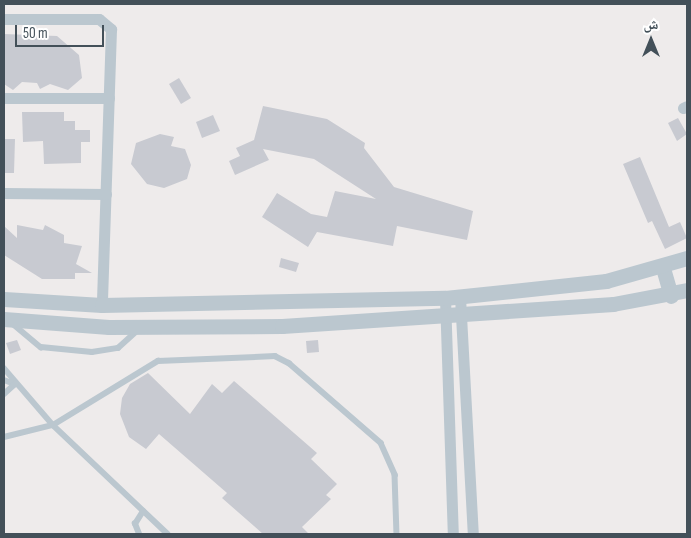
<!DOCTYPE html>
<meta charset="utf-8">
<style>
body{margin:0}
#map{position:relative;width:691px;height:538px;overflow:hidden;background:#eeebeb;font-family:"Sofia Sans Condensed","Noto Naskh Arabic",sans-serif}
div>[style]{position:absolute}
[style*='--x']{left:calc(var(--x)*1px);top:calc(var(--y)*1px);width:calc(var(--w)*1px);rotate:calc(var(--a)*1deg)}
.building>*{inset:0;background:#c8cad1}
.service>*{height:5.5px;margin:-2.75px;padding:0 2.75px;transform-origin:2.75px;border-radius:2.75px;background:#bbc7cf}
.minor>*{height:11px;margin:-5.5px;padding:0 5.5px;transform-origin:5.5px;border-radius:5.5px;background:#bbc7cf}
.tertiary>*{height:15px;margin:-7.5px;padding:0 7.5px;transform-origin:7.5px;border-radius:7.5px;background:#bbc7cf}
span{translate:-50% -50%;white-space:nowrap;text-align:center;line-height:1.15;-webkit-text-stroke:4px #fff;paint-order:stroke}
.frame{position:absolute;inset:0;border:5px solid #435059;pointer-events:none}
.north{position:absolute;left:626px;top:15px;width:50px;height:50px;-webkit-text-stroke:4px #fff;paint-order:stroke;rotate:0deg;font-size:14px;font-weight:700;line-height:20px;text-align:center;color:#435059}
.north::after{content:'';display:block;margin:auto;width:18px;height:22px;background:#435059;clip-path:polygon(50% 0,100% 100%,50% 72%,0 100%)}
.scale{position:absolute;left:15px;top:25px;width:89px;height:22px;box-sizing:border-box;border:2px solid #435059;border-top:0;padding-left:6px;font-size:15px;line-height:18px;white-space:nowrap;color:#435059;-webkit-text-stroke:4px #fff;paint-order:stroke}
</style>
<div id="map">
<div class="building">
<div style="clip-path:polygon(4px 34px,57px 36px,79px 55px,82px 78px,68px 90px,50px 84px,40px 89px,37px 83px,22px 82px,13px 90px,4px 84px)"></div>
<div style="clip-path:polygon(179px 78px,191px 98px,181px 104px,169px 84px)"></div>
<div style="clip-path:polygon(263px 106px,327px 119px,365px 143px,364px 148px,394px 187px,473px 211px,467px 240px,397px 226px,393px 246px,317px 232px,308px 247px,262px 217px,277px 193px,311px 214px,327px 217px,335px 191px,376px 199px,314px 159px,263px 149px,269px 160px,235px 175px,229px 161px,240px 156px,236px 148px,254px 140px)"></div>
<div style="clip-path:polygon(22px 112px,64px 112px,64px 121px,75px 121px,75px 130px,90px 130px,90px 142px,81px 142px,81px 163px,44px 164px,43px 141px,23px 142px)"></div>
<div style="clip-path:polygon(213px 115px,220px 131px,202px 138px,196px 122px)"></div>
<div style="clip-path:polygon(678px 118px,687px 134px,677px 141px,668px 123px)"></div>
<div style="clip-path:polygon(160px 134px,174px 137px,171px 146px,185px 149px,191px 165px,187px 179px,164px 188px,147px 184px,131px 164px,136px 143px)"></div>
<div style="clip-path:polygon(4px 139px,15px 139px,14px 173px,4px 173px)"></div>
<div style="clip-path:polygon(640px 157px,669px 227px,680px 222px,687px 238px,665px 249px,652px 221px,648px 223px,623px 164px)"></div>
<div style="clip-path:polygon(17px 225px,43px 230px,45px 225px,64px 235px,64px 243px,82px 246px,76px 264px,92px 273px,75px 273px,75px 279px,42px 279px,4px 255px,4px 226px,17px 238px)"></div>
<div style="clip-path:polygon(281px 258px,299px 263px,296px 272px,279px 267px)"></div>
<div style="clip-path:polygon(17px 340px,21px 350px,10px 354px,6px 343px)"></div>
<div style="clip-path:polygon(318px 340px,319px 352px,307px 353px,306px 341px)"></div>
<div style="clip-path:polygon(148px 373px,190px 414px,212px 384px,222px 393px,234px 381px,317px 453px,311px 459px,337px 484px,326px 495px,331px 499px,302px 527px,309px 534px,263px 534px,222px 498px,227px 493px,159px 434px,146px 449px,129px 437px,120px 414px,122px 398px,130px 384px)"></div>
</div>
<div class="service">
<div style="--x:12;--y:323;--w:38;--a:40"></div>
<div style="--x:41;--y:347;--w:51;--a:5.6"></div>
<div style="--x:92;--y:352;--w:26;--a:-9"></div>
<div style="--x:118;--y:348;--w:27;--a:-42"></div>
<div style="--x:4;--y:368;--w:75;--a:49.3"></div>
<div style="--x:53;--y:425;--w:158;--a:43.5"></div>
<div style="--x:4;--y:380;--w:12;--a:20"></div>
<div style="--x:4;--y:394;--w:15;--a:-42"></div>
<div style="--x:4;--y:437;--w:50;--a:-13.8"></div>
<div style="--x:53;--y:425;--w:123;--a:-31.4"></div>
<div style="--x:158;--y:361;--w:117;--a:-2.4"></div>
<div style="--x:275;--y:356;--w:16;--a:27"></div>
<div style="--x:289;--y:363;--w:122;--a:41"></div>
<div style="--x:381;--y:443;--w:35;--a:66"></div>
<div style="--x:395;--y:475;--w:59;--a:88.1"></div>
<div style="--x:139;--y:534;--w:11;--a:-112"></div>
<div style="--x:135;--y:524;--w:15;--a:-58"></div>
</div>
<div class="minor">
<div style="--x:4;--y:19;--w:95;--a:0"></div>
<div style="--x:99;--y:19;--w:16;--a:40"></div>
<div style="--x:111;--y:29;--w:276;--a:91.9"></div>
<div style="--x:4;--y:98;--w:105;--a:0"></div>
<div style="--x:683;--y:108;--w:4;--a:-27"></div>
<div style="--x:4;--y:193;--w:102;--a:0.6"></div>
<div style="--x:460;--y:297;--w:237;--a:86.9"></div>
<div style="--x:445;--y:298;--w:236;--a:88.1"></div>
</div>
<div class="tertiary">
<div style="--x:663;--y:268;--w:29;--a:74"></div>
<div style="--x:4;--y:299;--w:98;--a:3.5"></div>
<div style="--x:102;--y:305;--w:343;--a:-1.2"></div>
<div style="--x:445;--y:298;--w:162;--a:-6"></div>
<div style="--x:606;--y:281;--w:84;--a:-15.9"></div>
<div style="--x:4;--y:319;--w:105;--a:4.4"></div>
<div style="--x:109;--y:327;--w:173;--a:-0.3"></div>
<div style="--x:282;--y:326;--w:332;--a:-3.8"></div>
<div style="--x:613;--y:304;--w:75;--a:-10.7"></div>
</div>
<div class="frame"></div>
<div class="north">ش</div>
<div class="scale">50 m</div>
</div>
